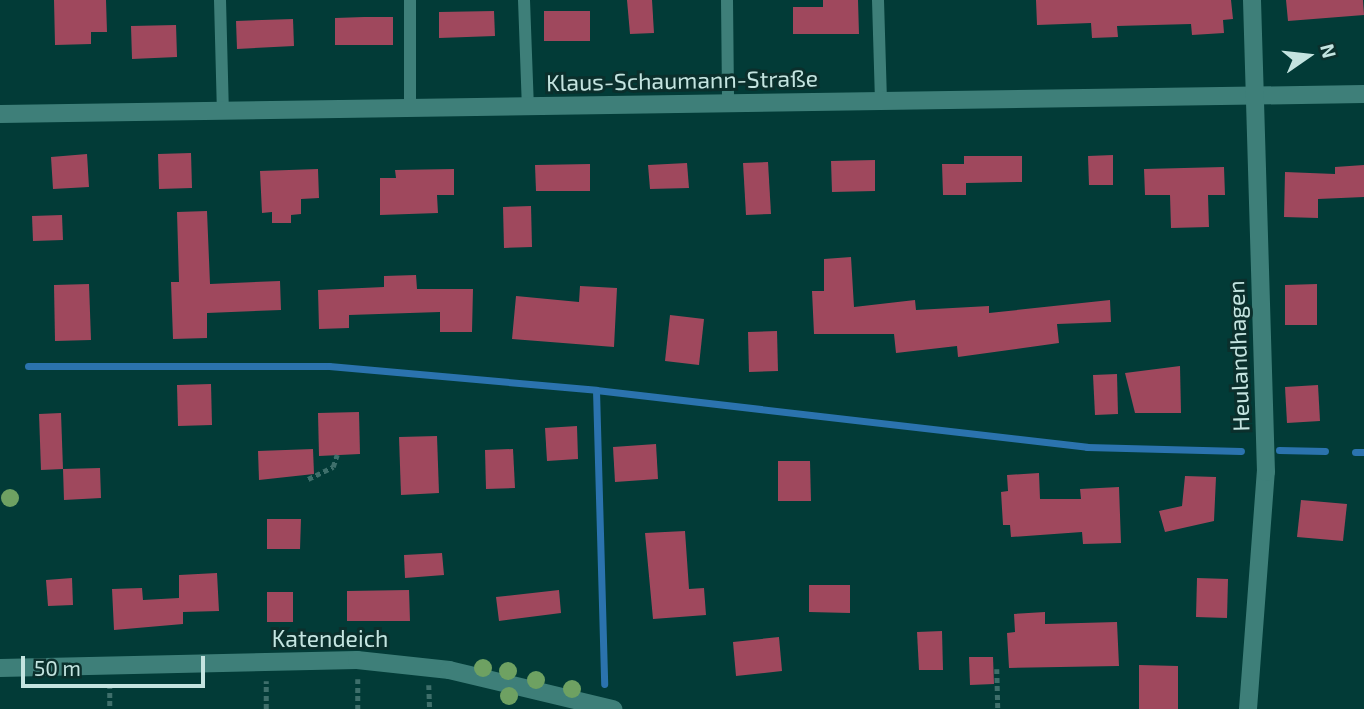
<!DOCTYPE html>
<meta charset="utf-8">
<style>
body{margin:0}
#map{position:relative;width:1364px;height:709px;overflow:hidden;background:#023b37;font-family:"Exo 2",sans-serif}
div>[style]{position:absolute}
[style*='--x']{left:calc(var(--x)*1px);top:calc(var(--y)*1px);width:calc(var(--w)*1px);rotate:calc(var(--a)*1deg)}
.stream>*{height:7px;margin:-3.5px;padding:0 3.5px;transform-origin:3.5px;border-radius:3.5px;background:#2b73ae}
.building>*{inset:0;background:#9f485d}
.path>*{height:4.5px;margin-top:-2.25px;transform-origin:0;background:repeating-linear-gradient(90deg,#3e6f6b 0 5px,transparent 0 8.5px)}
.lane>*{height:12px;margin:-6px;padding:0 6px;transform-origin:6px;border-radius:6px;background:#3e7f79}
.street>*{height:18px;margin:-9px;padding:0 9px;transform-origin:9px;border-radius:9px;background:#3e7f79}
.trees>*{width:18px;height:18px;margin:-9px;border-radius:50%;background:#6ea162}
span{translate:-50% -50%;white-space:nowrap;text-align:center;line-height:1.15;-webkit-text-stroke:6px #0b2f2c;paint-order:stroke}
.street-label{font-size:23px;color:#c4e4e0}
.north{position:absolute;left:1273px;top:21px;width:70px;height:70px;-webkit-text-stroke:5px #0b2f2c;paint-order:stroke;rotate:76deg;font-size:19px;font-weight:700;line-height:28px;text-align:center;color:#c4e4e0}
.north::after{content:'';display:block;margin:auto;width:24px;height:32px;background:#c4e4e0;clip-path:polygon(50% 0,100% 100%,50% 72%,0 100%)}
.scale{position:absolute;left:21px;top:656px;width:184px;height:32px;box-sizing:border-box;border:4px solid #c4e4e0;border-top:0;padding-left:9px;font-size:21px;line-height:24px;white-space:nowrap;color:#c4e4e0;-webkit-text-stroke:5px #0b2f2c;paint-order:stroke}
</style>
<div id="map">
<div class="stream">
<div style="--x:28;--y:366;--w:301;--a:0"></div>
<div style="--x:329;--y:366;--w:268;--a:5.1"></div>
<div style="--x:596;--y:390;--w:494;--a:6.6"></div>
<div style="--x:1087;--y:447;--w:154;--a:1.5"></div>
<div style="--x:596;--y:390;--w:294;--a:88.4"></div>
<div style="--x:1279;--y:450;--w:46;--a:1.2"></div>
<div style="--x:1355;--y:452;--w:9;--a:0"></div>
</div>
<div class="building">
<div style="clip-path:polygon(54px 0,106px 0,107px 32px,91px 32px,91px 44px,55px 45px)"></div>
<div style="clip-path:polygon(627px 0,652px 0,654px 33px,630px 34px)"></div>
<div style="clip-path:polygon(823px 0,858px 0,859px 34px,793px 34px,793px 7px,823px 7px)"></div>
<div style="clip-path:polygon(1036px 0,1231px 0,1233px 19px,1223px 20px,1224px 33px,1192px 35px,1191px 24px,1117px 26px,1118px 37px,1092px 38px,1091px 23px,1037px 25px)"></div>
<div style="clip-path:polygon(1286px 0,1363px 0,1364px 15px,1288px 21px)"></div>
<div style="clip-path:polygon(494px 11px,495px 36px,439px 38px,439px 12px)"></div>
<div style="clip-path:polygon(544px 11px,590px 11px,590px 41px,544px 41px)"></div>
<div style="clip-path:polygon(364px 17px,393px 17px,393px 45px,335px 45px,335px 18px)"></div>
<div style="clip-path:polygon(293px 19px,294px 46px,237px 49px,236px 21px)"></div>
<div style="clip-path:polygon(176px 25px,177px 57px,132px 59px,131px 26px)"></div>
<div style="clip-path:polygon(191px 153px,192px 188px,159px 189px,158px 154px)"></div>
<div style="clip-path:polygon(87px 154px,89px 187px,53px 189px,51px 157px)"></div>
<div style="clip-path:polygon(1113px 155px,1113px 185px,1089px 185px,1088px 156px)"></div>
<div style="clip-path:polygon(964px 156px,1022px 156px,1022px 182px,966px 183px,966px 195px,943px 195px,942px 164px,964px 164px)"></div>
<div style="clip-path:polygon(875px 160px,875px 191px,832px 192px,831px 161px)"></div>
<div style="clip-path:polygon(768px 162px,771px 214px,746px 215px,743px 163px)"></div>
<div style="clip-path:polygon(687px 163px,689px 188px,650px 189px,648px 165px)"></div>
<div style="clip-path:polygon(590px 164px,590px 191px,536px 191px,535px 165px)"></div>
<div style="clip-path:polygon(1364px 165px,1364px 197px,1318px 199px,1318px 218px,1284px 217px,1285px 172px,1335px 174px,1335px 167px)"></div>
<div style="clip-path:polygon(1224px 167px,1225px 195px,1208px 195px,1209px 227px,1171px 228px,1170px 195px,1145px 195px,1144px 169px)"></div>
<div style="clip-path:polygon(318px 169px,319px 198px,301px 199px,301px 214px,291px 215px,291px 223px,272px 223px,272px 212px,262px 213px,260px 171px)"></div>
<div style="clip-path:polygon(454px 169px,454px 195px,437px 195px,438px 213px,380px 215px,380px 178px,396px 178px,395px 170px)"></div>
<div style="clip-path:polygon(531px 206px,532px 247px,504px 248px,503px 207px)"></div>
<div style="clip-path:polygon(207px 211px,210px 284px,280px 281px,281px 310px,207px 313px,207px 338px,173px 339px,171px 282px,179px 282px,177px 212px)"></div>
<div style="clip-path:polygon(62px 215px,63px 240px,33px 241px,32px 216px)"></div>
<div style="clip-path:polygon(851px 257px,854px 307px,915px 300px,916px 310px,989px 306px,989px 313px,1110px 300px,1111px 322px,1057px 324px,1059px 343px,958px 357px,957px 346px,896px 353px,894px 334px,814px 334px,812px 291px,824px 291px,824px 259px)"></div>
<div style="clip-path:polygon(416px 275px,417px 289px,473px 289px,472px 332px,440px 332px,440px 312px,349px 315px,349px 328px,319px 329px,318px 290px,384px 287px,384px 276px)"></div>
<div style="clip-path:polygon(89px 284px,91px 340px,55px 341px,54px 285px)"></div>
<div style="clip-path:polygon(1317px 284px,1317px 325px,1285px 325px,1285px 285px)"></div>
<div style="clip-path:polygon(580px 286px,617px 288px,614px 347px,512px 339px,516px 296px,579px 302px)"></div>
<div style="clip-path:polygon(670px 315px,704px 319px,699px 365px,665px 361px)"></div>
<div style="clip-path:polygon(777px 331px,778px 371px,749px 372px,748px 332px)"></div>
<div style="clip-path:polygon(1180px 366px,1181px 413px,1135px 413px,1125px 373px)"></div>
<div style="clip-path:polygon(1117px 374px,1118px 414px,1095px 415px,1093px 375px)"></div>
<div style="clip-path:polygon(211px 384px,212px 425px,178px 426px,177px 385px)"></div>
<div style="clip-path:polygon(1318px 385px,1320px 421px,1287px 423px,1285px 387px)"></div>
<div style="clip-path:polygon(359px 412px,360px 454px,319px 456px,318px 413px)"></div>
<div style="clip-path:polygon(61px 413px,63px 469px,41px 470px,39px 414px)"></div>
<div style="clip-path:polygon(577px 426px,578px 459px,547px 461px,545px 428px)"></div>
<div style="clip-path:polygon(437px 436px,439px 493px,401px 495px,399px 437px)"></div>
<div style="clip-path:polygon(656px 444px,658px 479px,615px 482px,613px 447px)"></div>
<div style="clip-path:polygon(313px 449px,314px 474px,259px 480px,258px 451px)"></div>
<div style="clip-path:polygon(513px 449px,515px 488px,486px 489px,485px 450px)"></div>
<div style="clip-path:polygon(778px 461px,810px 461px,811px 501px,778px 501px)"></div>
<div style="clip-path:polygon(100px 468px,101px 498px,64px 500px,63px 469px)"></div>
<div style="clip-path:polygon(1039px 473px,1040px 499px,1081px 499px,1080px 489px,1119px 487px,1121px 543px,1083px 544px,1082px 532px,1011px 537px,1010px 525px,1003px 525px,1001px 492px,1008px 491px,1007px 475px)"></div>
<div style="clip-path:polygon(1185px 476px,1216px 477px,1214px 521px,1165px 532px,1159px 511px,1182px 506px)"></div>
<div style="clip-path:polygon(1301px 500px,1347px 504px,1343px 541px,1297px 537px)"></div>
<div style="clip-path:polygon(267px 519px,301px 519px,300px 549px,267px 549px)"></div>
<div style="clip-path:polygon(685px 531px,689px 589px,704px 588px,706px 615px,653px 619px,645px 533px)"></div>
<div style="clip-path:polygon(442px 553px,444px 575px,405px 578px,404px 555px)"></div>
<div style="clip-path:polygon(217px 573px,219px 611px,183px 612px,183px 624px,114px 630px,112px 589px,142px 588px,143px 600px,179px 598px,179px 575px)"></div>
<div style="clip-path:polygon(72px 578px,73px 605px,48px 606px,46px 580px)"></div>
<div style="clip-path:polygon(1197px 578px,1228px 579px,1227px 618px,1196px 617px)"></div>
<div style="clip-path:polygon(809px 585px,850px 585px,850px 613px,809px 612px)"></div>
<div style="clip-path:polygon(409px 590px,410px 621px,347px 621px,347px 591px)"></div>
<div style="clip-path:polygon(559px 590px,561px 613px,499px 621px,496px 597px)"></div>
<div style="clip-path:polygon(267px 592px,293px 592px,293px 622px,267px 622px)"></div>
<div style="clip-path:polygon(1045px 612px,1045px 624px,1117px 622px,1119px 666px,1009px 668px,1007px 633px,1015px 632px,1014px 614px)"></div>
<div style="clip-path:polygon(942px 631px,943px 670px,919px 670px,917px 632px)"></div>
<div style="clip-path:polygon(779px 637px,782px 671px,736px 676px,733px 642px)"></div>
<div style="clip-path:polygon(969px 657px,993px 657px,994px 684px,970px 685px)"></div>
<div style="clip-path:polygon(1139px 665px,1178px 666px,1178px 709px,1139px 709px)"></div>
</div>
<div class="path">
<div style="--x:308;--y:479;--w:28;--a:-26"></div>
<div style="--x:333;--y:467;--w:13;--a:-72"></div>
<div style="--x:997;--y:669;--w:40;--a:88.6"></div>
<div style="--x:358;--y:679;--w:30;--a:90"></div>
<div style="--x:110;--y:684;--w:25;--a:90"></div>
<div style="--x:429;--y:685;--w:24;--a:88"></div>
<div style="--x:266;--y:709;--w:28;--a:-90"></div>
</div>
<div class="lane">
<div style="--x:220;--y:0;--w:111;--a:88.5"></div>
<div style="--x:524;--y:0;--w:107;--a:87.9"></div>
<div style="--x:727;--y:0;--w:104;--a:89.4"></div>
<div style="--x:878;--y:0;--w:102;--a:88.3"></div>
<div style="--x:410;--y:109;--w:109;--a:-90"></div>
</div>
<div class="street">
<div style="--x:0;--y:114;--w:1364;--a:-0.84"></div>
<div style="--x:0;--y:668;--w:357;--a:-1.3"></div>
<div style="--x:357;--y:660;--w:93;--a:6.2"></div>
<div style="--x:449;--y:670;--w:169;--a:13.4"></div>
<div style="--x:1248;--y:709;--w:238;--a:-85.7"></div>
<div style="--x:1266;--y:472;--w:472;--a:-91.7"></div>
</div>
<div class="trees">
<div style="left:10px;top:498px"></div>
<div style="left:483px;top:668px"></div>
<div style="left:508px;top:671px"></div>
<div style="left:536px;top:680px"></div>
<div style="left:572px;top:689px"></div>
<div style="left:509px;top:696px"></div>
</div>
<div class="street-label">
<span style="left:682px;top:80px;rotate:-1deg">Klaus-Schaumann-Straße</span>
<span style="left:1238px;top:356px;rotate:-92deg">Heulandhagen</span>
<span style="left:330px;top:638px">Katendeich</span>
</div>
<div class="north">N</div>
<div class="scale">50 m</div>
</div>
